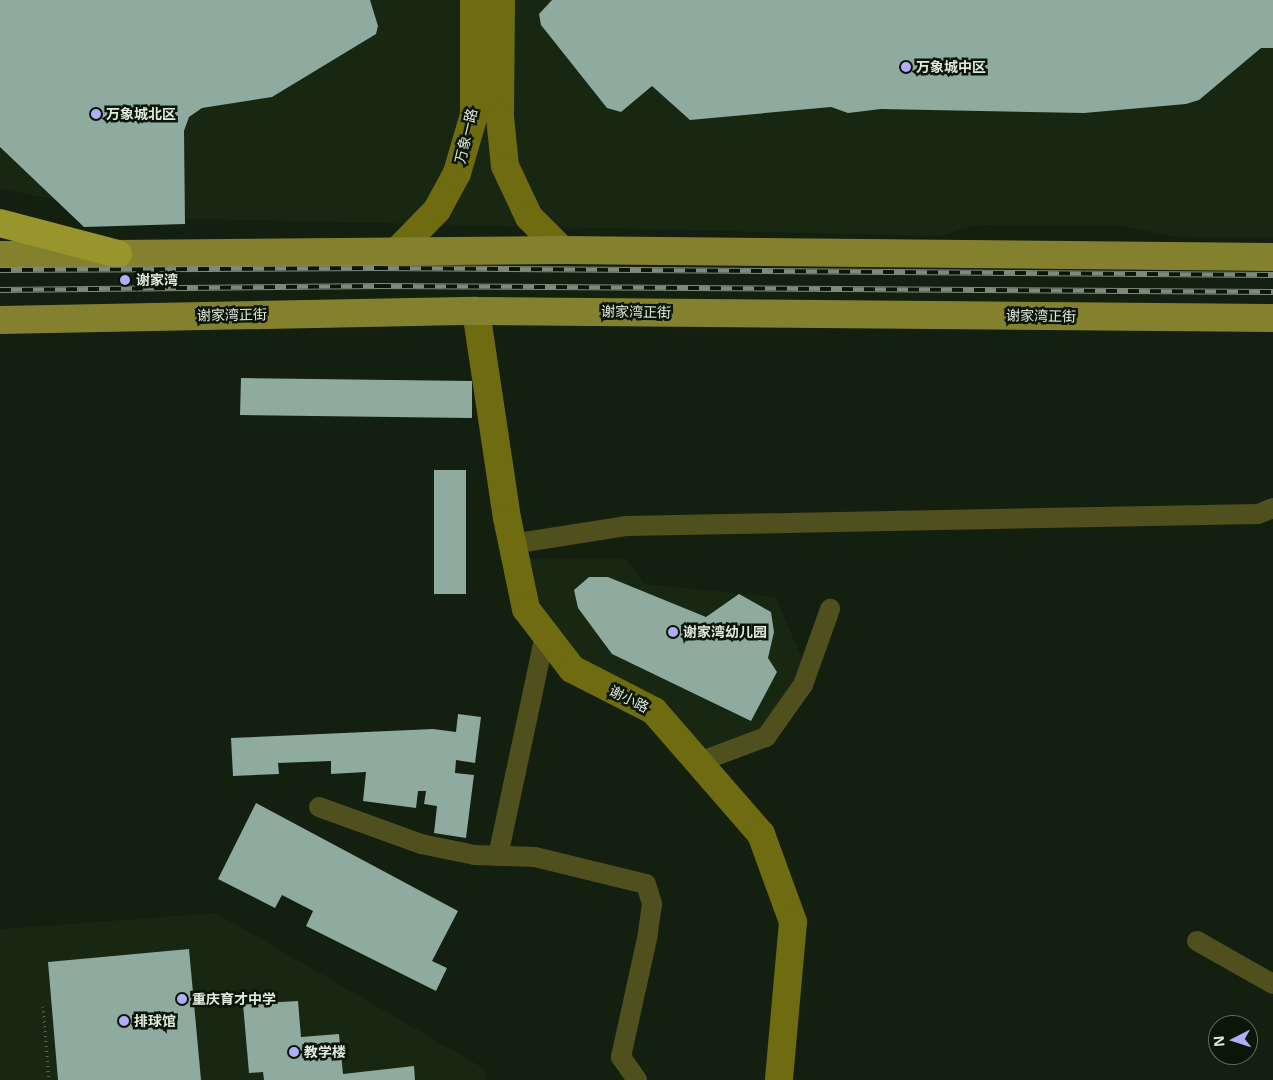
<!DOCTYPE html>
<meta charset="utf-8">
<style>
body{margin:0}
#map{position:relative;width:1273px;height:1080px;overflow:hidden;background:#131f0f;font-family:"Open Sans","Noto Sans SC",sans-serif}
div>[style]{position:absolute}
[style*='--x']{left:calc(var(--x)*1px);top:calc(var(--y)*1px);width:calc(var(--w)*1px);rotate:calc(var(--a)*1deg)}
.built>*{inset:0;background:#172712}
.building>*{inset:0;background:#8faa9e}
.path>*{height:3px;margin-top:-1.5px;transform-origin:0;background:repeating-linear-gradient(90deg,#5e685a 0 1px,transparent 0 5px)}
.street>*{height:20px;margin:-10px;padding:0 10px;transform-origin:10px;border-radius:10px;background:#504f1e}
.secondary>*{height:28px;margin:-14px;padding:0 14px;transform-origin:14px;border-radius:14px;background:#6e6b11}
.primary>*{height:28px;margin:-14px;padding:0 14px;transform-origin:14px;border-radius:14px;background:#83812e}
.highway>*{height:28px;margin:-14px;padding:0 14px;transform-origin:14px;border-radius:14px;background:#98952d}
.rail>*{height:5.5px;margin-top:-2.75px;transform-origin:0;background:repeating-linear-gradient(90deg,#0a1607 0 11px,#808a7c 0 22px);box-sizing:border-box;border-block:1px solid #808a7c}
.dots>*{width:14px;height:14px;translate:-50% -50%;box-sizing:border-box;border:2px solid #0a1607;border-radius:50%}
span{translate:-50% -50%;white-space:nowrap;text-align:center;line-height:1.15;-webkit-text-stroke:5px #0a1607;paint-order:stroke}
.poi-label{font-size:14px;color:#e2eadf;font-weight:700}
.left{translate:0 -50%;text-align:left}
.street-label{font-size:14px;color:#e2eadf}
.north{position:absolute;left:1208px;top:1015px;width:50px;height:50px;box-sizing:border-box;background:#0a1607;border:1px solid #606b5d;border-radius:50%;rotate:265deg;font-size:14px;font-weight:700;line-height:20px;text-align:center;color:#e2eadf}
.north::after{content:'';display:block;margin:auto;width:18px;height:22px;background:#b2adf9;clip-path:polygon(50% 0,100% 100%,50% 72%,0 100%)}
</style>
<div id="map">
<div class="built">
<div style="clip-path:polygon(0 0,1273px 0,1273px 238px,1177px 237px,1120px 226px,978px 225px,940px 236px,153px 218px,0 189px)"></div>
<div style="clip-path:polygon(625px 558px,645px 584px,776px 597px,802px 659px,792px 686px,763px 729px,705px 751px,576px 661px,534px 606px,525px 559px)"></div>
<div style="clip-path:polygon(216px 913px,485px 1069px,487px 1080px,0 1080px,0 929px)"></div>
</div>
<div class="building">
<div style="clip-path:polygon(0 0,370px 0,378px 26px,376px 34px,272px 97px,202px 108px,189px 117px,184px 131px,185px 224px,84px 227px,0 147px)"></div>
<div style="clip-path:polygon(552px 0,1273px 0,1273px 48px,1261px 48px,1199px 100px,1186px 104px,1084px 113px,881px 109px,848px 113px,831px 107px,690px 120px,652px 86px,621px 112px,607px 108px,541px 25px,539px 14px)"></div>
<div style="clip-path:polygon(241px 378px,472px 381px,472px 418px,240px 415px)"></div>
<div style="clip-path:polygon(434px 470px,466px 470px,466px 594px,434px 594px)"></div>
<div style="clip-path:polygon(589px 577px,608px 577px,706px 617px,739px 594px,771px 612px,774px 632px,768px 658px,777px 672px,751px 721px,612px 654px,578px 608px,574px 590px)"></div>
<div style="clip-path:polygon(458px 714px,481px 717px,475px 763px,456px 760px,455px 773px,474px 775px,466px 838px,434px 833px,437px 806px,424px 804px,426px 791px,418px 791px,416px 808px,363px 801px,366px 772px,331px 774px,331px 761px,278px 763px,279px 774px,233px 776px,231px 738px,433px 729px,456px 732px)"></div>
<div style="clip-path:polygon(256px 803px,458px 911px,432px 961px,447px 968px,436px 991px,306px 926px,313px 911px,282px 895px,275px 908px,218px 879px)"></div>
<div style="clip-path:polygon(189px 949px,201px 1080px,58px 1080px,48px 962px)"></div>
<div style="clip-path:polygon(298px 1001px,301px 1037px,339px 1034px,343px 1074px,414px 1066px,415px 1080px,264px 1080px,263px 1072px,249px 1073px,243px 1004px)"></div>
</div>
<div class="path">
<div style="--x:43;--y:1006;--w:74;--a:85.4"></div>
</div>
<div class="street">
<div style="--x:512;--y:544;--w:115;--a:-9"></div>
<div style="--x:626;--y:526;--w:632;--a:-1.09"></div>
<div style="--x:1258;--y:514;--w:16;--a:-22"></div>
<div style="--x:699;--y:762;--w:72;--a:-20.5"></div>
<div style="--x:766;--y:737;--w:64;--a:-54.6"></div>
<div style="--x:803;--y:685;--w:81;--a:-70.4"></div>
<div style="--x:319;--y:807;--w:109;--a:19.9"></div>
<div style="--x:421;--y:844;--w:55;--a:11.5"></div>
<div style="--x:475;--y:855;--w:60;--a:1.9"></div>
<div style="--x:535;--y:857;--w:114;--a:13.7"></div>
<div style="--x:646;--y:884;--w:21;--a:73"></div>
<div style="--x:652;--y:904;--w:30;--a:98"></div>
<div style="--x:648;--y:934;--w:126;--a:102.4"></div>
<div style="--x:621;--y:1057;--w:28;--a:55"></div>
<div style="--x:498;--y:856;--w:227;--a:-78"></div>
<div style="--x:1197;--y:941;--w:87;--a:29.5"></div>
</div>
<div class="secondary">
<div style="--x:501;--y:0;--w:117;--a:90.5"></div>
<div style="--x:500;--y:117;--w:49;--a:84.2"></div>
<div style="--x:505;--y:166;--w:56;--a:64.8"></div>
<div style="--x:529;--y:217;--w:47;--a:45"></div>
<div style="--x:397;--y:251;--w:57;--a:-45.7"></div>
<div style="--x:437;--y:210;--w:42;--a:-61.6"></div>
<div style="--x:457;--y:173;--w:60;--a:-73.7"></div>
<div style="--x:474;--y:115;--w:115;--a:-90"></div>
<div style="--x:476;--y:311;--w:209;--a:81.5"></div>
<div style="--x:507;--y:518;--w:93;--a:78.2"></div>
<div style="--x:526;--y:609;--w:76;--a:52.5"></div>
<div style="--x:572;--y:669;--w:92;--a:27.1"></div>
<div style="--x:654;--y:711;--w:163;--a:49"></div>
<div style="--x:761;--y:834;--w:94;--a:70"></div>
<div style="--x:793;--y:922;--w:159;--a:95.1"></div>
</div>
<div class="primary">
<div style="--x:0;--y:255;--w:562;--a:-0.51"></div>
<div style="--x:562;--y:250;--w:711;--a:0.56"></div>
<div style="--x:0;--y:320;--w:476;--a:-1.1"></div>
<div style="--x:476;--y:311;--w:797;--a:0.5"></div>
</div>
<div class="highway">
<div style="--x:0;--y:223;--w:122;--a:14.7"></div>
</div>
<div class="rail">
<div style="--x:0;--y:270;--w:377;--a:-0.3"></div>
<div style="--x:377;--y:268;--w:896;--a:0.45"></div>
<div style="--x:0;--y:290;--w:380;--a:-0.6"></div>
<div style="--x:380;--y:286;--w:893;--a:0.38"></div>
</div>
<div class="dots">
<div style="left:906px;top:67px;background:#b2adf9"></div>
<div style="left:96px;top:114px;background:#b2adf9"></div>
<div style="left:125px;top:280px;background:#b2adf9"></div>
<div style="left:673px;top:632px;background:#b2adf9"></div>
<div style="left:182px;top:999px;background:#b2adf9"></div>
<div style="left:124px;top:1021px;background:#b2adf9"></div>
<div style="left:294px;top:1052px;background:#b2adf9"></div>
</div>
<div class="poi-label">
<span class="left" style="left:916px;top:67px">万象城中区</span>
<span class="left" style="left:106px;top:114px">万象城北区</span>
<span class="left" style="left:136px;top:280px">谢家湾</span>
<span class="left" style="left:683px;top:632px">谢家湾幼儿园</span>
<span class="left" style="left:192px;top:999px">重庆育才中学</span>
<span class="left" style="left:134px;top:1021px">排球馆</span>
<span class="left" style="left:304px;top:1052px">教学楼</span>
</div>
<div class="street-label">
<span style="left:466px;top:136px;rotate:-77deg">万象一路</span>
<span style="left:636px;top:312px;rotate:1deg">谢家湾正街</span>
<span style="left:232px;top:315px;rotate:-1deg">谢家湾正街</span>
<span style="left:1041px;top:316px;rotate:1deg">谢家湾正街</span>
<span style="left:629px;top:699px;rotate:27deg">谢小路</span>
</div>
<div class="north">N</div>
</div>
